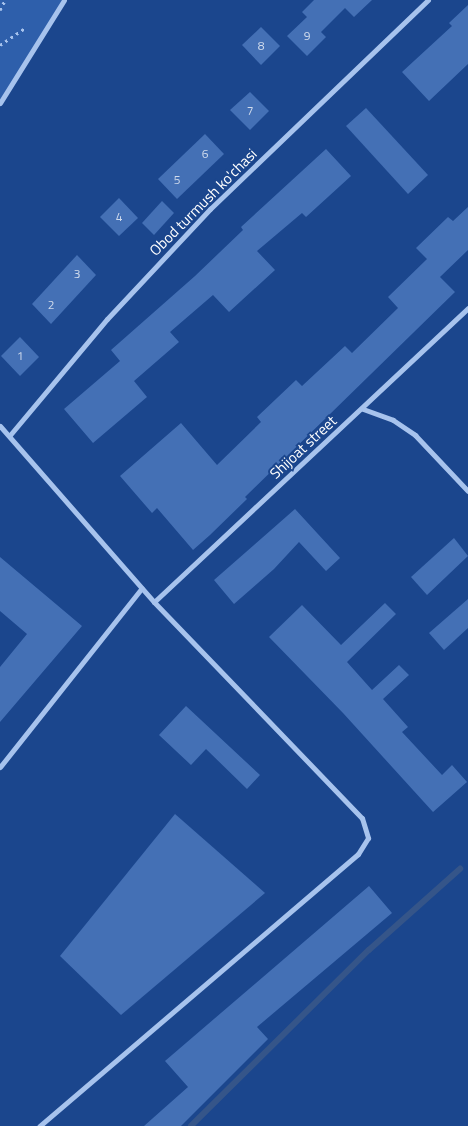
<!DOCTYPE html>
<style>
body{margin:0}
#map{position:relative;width:468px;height:1126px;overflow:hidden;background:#1b468d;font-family:"Titillium Web",sans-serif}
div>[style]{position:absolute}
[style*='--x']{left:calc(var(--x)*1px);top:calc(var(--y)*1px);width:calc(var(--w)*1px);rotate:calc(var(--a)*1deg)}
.green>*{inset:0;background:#2e5fab}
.stream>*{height:5.5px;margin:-2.75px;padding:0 2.75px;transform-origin:2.75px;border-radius:2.75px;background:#355589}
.building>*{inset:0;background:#4470b5}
.path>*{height:3px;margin-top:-1.5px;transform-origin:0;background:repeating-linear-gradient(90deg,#a7c3ed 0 2.5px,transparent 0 6.5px)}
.street>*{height:5px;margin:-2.5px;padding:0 2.5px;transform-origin:2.5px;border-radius:2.5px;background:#a7c3ed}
span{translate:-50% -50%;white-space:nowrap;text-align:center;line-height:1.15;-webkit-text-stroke:4px #1b468d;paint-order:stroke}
.number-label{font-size:12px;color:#d0dbec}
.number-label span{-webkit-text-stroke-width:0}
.street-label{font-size:15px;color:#fff}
</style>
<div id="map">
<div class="green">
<div style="clip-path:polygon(0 0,63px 0,0 101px)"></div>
</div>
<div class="stream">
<div style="--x:191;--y:1126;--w:250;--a:-44.7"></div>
<div style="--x:369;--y:950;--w:122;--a:-41.7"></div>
</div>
<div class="building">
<div style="clip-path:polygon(314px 0,372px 0,354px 17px,345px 8px,321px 32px,326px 37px,307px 56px,287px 36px,307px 17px,302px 12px)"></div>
<div style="clip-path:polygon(468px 5px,468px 64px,429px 101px,402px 72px,452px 26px,449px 23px)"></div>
<div style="clip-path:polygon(261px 27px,280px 46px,261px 65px,242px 45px)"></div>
<div style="clip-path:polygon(250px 92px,269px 111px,250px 130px,230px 110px)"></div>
<div style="clip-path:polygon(366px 108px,428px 175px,408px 194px,346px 126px)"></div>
<div style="clip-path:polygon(205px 134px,224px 154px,177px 199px,158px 179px)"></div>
<div style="clip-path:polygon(326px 149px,351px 176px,306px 217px,302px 213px,257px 251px,275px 270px,229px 312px,213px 295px,170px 332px,179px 342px,134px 381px,147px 397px,93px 443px,64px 409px,120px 361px,111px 350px,195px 276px,243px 230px,241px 227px)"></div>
<div style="clip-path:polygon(119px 198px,138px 218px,119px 236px,100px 217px)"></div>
<div style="clip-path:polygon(162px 201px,174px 213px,154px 235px,142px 223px)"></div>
<div style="clip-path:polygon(468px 207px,468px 250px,440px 277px,455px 292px,245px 497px,247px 499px,210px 535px,193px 550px,157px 508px,152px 513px,120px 476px,181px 423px,217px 465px,261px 422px,257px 417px,296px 380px,302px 386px,345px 346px,352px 353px,398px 308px,388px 297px,427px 259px,416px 248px,448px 217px,453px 221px)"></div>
<div style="clip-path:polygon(77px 255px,96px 275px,51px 324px,32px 304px)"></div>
<div style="clip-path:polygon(20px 337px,39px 357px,20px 376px,1px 356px)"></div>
<div style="clip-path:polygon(295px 509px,340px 558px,326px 571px,299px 542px,274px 569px,234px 604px,214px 580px)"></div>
<div style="clip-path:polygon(454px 538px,468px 556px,427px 595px,411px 577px)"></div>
<div style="clip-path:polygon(0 557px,82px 626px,0 722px,0 667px,27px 634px,0 611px)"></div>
<div style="clip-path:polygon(468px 599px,468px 628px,444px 650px,429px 633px)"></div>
<div style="clip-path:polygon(385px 603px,396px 614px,347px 662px,372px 690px,399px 665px,409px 675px,383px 699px,408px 727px,402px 732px,442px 775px,452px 765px,467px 782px,433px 812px,343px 713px,269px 637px,302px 605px,341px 645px)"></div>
<div style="clip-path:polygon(186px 706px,260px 775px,247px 789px,206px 749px,191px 765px,159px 735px)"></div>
<div style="clip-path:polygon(175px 814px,265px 893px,121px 1015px,60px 956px)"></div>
<div style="clip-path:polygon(369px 886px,392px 913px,257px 1027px,268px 1039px,181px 1126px,144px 1126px,188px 1087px,165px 1061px)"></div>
</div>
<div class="path">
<div style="--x:0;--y:10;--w:11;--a:-63"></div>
<div style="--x:0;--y:45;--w:32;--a:-34"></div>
</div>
<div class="street">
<div style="--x:0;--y:103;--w:121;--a:-58.1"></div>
<div style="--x:363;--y:409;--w:32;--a:20"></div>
<div style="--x:393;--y:420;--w:27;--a:34"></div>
<div style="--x:415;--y:435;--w:77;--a:46.6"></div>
<div style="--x:0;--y:426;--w:234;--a:48.8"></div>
<div style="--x:154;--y:602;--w:300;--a:46.1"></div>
<div style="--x:362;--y:818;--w:21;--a:73"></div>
<div style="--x:368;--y:838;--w:19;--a:122"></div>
<div style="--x:358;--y:854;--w:419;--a:139.5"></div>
<div style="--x:10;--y:435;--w:151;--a:-50.1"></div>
<div style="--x:107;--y:319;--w:151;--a:-46.9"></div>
<div style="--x:210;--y:209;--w:302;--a:-43.8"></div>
<div style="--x:154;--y:602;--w:430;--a:-43.1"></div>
<div style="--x:0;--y:767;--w:228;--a:-51.6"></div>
</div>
<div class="number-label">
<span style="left:307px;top:36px">9</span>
<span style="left:261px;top:46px">8</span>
<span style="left:250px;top:111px">7</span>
<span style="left:205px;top:154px">6</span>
<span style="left:177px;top:180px">5</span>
<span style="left:119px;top:217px">4</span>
<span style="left:77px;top:274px">3</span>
<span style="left:51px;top:305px">2</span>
<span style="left:20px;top:356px">1</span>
</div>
<div class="street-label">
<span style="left:203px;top:202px;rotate:-45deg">Obod turmush ko'chasi</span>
<span style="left:303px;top:447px;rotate:-43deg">Shijoat street</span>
</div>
</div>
